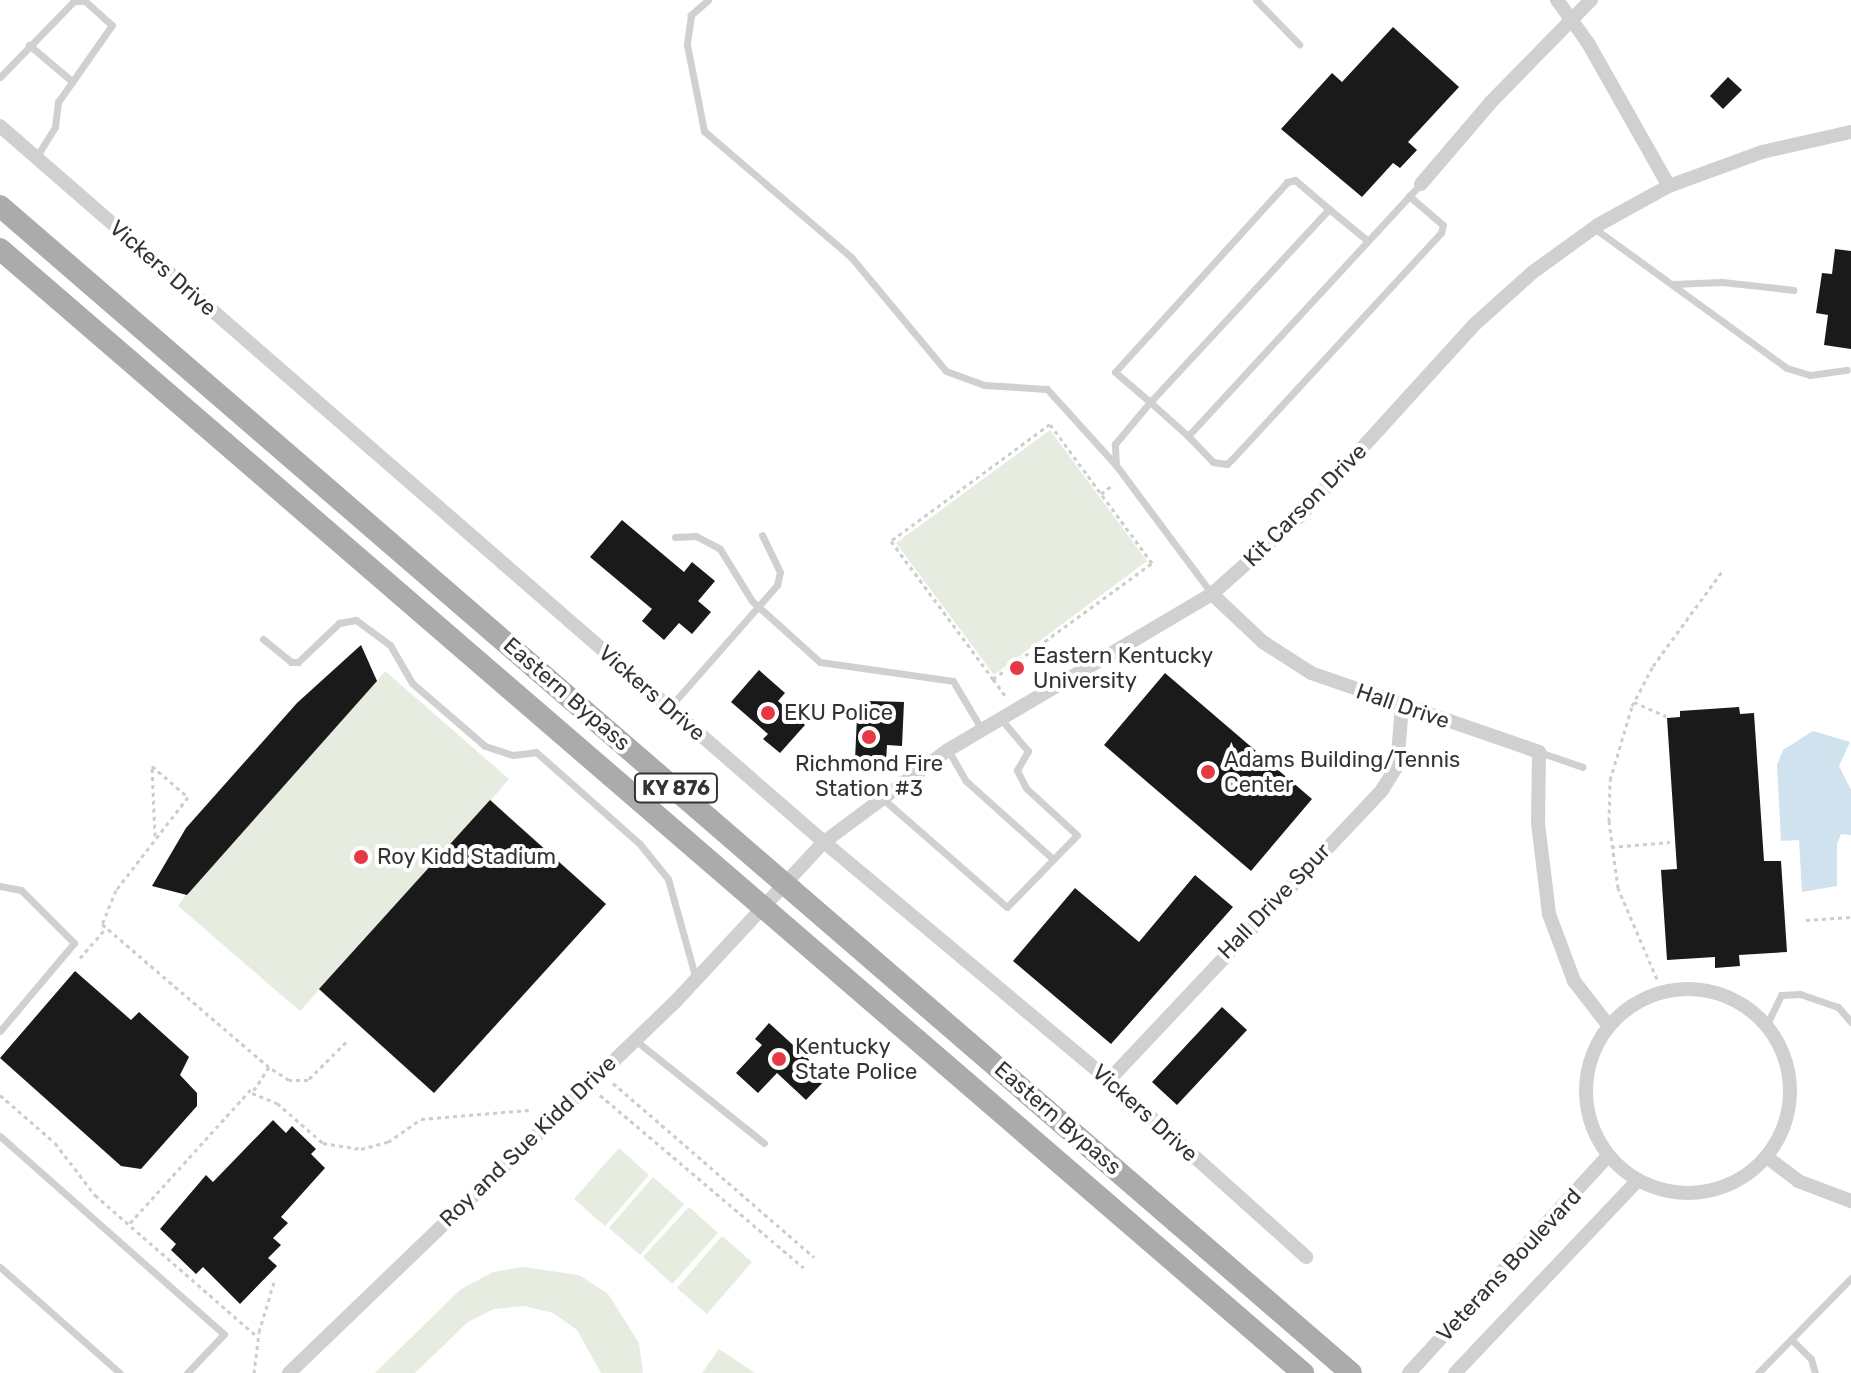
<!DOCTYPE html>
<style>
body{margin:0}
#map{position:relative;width:1851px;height:1373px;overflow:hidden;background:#fff;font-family:Rubik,sans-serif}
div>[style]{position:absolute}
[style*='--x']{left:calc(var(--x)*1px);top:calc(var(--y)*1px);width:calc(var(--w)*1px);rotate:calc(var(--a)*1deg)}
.green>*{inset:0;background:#e6ecdf}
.water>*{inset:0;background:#cfe2ee}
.building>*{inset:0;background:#1a1a1a}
.path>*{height:3px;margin-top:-1.5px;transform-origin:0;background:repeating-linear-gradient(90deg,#cdcdcd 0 4px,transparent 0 8px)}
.service>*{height:7px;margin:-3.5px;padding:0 3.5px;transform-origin:3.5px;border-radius:3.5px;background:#d0d0d0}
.minor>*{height:14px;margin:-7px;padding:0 7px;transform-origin:7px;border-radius:7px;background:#d0d0d0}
.minor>.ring{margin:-7px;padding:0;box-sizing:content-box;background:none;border:14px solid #d0d0d0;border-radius:50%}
.primary>*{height:22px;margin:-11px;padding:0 11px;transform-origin:11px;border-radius:11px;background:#ababab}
.dots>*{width:22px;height:22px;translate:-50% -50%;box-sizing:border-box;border:4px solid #fff;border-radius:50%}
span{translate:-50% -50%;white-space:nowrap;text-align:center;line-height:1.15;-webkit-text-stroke:8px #fff;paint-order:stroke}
.shield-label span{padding:2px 6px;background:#fff;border:2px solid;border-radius:6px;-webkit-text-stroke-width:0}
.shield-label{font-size:20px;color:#333;font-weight:700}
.street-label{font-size:22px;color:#333}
.poi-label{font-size:22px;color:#333}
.left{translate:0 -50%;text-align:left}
</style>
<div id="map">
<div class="green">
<div style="clip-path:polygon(1050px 430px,1147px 561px,994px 675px,896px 543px)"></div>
<div style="clip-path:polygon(361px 645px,377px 681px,385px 671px,509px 779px,491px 800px,606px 904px,434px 1093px,319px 990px,300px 1011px,178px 906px,186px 895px,152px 886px,186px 828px,297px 703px)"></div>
<div style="clip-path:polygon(619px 1148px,649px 1175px,605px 1226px,574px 1199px)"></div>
<div style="clip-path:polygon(653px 1177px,684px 1204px,640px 1255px,609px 1228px)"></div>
<div style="clip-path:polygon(689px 1207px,718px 1233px,672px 1284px,643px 1257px)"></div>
<div style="clip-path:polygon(722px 1236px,752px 1262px,707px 1314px,677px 1288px)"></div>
<div style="clip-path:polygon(523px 1267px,579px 1275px,608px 1294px,639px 1343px,643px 1373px,601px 1373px,577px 1330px,553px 1313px,524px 1306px,494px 1309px,468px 1322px,415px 1373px,375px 1373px,461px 1289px,493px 1272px)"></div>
<div style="clip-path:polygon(719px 1349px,755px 1373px,702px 1373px)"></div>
</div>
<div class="water">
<div style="clip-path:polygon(1813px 731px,1850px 742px,1839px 766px,1851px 790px,1851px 835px,1841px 834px,1837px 844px,1837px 886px,1802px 892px,1799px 840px,1781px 841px,1777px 765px,1783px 750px)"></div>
</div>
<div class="building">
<div style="clip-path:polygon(1393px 27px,1459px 87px,1408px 142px,1417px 150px,1400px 168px,1393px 163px,1362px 197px,1281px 129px,1332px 73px,1342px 82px)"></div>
<div style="clip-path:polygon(1728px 77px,1742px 90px,1723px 109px,1710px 96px)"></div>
<div style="clip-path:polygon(1835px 249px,1851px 251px,1851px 349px,1824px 345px,1828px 315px,1816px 313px,1822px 273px,1832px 274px)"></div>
<div style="clip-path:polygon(622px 520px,684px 572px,692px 562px,715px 581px,698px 601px,711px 612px,692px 634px,679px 623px,664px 640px,642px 621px,652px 609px,590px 557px)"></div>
<div style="clip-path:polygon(361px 645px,377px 681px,187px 895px,152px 886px,186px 828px,297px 703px)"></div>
<div style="clip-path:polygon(759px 670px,785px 693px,778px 701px,805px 725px,780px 753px,763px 739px,768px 734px,731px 702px)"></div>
<div style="clip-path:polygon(1165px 673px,1312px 799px,1251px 871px,1104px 745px)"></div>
<div style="clip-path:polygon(869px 701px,904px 702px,902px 746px,887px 745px,886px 762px,855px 760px,857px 716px,868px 717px)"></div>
<div style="clip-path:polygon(1739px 707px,1740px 714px,1754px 713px,1764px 861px,1781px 861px,1787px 952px,1739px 955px,1740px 966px,1715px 968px,1715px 957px,1667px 960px,1661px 870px,1677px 869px,1667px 718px,1680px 717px,1680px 711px)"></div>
<div style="clip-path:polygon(490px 800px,606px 904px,434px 1093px,319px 989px)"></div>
<div style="clip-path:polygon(1195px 875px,1233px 907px,1111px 1044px,1013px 961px,1075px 888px,1139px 942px)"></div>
<div style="clip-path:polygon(75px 971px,131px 1020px,139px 1012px,189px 1057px,180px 1075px,197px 1093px,197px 1106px,141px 1169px,121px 1166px,0 1058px)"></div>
<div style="clip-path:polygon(1222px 1007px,1247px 1030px,1177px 1105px,1152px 1082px)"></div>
<div style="clip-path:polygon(769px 1023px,828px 1077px,806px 1100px,777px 1073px,758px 1093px,736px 1073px,762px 1045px,755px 1039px)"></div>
<div style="clip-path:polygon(273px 1120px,286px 1133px,292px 1126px,316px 1149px,311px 1154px,325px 1168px,281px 1217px,288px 1223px,273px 1238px,281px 1245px,268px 1258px,277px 1266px,240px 1304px,203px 1267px,196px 1274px,171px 1250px,176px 1244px,160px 1229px,206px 1175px,213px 1182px)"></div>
</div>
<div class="path">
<div style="--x:1101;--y:494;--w:16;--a:-38"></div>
<div style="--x:993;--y:679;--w:197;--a:-36.1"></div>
<div style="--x:1152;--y:563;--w:172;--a:-126.3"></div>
<div style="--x:1050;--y:424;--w:197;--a:143.7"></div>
<div style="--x:891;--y:541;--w:172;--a:53.5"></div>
<div style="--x:993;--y:679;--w:24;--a:54"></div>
<div style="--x:1634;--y:702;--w:35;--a:24"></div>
<div style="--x:155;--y:836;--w:70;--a:-92.5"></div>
<div style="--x:152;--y:766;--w:48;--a:40.7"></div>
<div style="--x:188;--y:797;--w:118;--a:127.7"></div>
<div style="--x:116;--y:890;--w:37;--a:112"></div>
<div style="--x:102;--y:924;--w:220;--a:40.6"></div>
<div style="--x:1611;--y:847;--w:59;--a:-4.8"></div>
<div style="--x:1806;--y:920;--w:45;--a:-3.8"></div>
<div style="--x:80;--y:958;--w:40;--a:-49"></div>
<div style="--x:1657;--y:979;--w:99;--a:-113.2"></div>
<div style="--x:1618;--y:888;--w:68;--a:-97.7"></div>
<div style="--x:1609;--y:821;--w:41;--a:-88.6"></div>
<div style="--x:1610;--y:780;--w:77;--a:-73.4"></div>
<div style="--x:1632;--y:706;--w:45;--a:-62.3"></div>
<div style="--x:1653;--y:666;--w:119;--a:-53.9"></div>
<div style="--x:346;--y:1042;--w:54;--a:135"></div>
<div style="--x:308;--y:1080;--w:19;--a:180"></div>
<div style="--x:289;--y:1080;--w:24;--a:-147"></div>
<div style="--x:269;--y:1067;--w:31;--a:123"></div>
<div style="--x:252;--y:1093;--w:27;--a:22"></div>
<div style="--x:277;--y:1103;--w:61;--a:41"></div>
<div style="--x:323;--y:1143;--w:38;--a:9"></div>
<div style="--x:361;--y:1149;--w:28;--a:-15"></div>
<div style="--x:388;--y:1142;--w:40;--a:-34.9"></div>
<div style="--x:421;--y:1119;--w:108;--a:-4.8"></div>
<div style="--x:613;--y:1083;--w:266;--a:40.9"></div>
<div style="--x:0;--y:1095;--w:73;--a:41.1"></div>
<div style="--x:55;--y:1143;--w:66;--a:52.4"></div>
<div style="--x:95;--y:1195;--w:216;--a:41.1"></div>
<div style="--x:600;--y:1095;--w:267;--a:40.3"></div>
<div style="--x:130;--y:1223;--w:182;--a:-47.9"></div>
<div style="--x:254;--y:1373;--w:41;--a:-83"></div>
<div style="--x:259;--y:1332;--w:52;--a:-73.3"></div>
</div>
<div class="service">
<div style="--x:708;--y:0;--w:23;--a:139"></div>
<div style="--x:691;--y:15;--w:30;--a:98"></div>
<div style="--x:687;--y:45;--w:88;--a:78.8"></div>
<div style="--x:704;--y:131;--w:194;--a:40.6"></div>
<div style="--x:851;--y:257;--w:148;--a:50.2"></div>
<div style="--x:946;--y:371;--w:40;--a:20.2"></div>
<div style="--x:984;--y:385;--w:63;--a:3.6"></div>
<div style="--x:1047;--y:389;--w:103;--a:47.8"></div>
<div style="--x:1256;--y:0;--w:62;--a:45.7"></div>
<div style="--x:29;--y:45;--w:57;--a:40.1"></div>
<div style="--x:0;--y:77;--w:106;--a:-45.8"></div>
<div style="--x:74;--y:1;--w:11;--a:0"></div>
<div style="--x:85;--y:1;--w:36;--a:42"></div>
<div style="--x:112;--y:25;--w:94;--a:125"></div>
<div style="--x:58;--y:102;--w:25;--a:97"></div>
<div style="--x:55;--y:127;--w:36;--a:122"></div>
<div style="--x:1329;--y:209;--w:263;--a:132.8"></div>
<div style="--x:1150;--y:402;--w:46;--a:-139.4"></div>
<div style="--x:1115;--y:372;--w:256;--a:-47.8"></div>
<div style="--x:1287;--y:182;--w:8;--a:-14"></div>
<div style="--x:1295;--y:180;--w:45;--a:40.5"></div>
<div style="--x:1329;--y:209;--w:50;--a:39.4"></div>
<div style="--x:1594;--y:228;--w:238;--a:36"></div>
<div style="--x:1787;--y:368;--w:24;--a:17"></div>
<div style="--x:1810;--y:375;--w:37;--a:-8"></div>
<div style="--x:1672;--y:284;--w:50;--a:-2.3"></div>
<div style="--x:1722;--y:282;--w:72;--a:6.3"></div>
<div style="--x:1188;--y:436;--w:36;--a:46"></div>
<div style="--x:1213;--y:462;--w:14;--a:8"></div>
<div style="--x:1227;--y:464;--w:10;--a:-45"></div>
<div style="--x:1234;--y:457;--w:305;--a:-47.3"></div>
<div style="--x:1441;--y:233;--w:8;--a:-76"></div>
<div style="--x:1443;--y:225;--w:45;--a:-139.5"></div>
<div style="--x:675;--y:537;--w:21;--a:-3"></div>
<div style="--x:696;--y:536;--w:27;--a:28"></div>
<div style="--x:720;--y:549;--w:61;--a:58.4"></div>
<div style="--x:752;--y:601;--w:91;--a:41.9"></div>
<div style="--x:820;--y:662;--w:134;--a:8.1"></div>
<div style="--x:953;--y:681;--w:57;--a:59.4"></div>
<div style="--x:1212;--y:594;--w:161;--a:-126.7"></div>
<div style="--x:1116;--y:465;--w:21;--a:-93"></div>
<div style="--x:1115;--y:444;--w:55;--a:-50.2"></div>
<div style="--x:1150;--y:402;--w:51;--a:41.8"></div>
<div style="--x:1188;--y:436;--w:342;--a:-47.3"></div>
<div style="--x:263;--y:639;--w:36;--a:39"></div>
<div style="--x:291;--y:662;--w:7;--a:0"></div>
<div style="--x:298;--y:662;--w:57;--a:-43.6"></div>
<div style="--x:339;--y:623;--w:17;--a:-10"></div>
<div style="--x:356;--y:620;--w:42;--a:36.3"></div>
<div style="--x:390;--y:645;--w:44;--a:59.9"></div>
<div style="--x:412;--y:683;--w:96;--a:40.8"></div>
<div style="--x:485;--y:746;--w:29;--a:18"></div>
<div style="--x:513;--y:755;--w:23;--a:-7"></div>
<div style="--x:536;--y:752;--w:137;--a:41.5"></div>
<div style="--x:639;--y:843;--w:46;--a:51.1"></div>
<div style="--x:668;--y:879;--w:104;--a:74.4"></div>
<div style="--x:669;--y:708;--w:164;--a:-48.7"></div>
<div style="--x:777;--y:585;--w:13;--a:-77"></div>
<div style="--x:780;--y:572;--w:41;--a:-115.9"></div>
<div style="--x:948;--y:750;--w:36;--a:60"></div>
<div style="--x:966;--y:781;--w:117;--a:41.9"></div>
<div style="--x:1539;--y:752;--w:46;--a:18.8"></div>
<div style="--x:883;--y:799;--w:164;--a:41.1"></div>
<div style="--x:1007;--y:907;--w:100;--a:-45.8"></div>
<div style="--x:1077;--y:835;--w:69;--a:-137.3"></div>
<div style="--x:1026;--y:788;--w:20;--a:-117"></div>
<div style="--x:1017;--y:770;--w:22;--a:-60"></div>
<div style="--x:1028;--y:751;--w:42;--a:-130.2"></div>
<div style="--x:0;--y:886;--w:21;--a:11"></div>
<div style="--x:21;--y:890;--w:75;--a:45"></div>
<div style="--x:74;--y:943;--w:115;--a:130.1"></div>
<div style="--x:1767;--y:1024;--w:32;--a:-64"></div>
<div style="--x:1781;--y:995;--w:19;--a:-3"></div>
<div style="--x:1800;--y:994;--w:40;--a:18.9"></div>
<div style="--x:1838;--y:1007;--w:20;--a:49"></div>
<div style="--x:635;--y:1040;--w:165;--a:38.6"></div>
<div style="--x:0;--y:1136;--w:299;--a:41.5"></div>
<div style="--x:224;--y:1334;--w:54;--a:133.5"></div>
<div style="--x:0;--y:1267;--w:160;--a:41.5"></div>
<div style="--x:1791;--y:1339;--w:28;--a:45"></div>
<div style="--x:1811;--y:1359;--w:15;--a:74"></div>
<div style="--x:1758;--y:1373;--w:133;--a:-45.6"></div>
</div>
<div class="minor">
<div style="--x:1557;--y:0;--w:53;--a:54.2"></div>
<div style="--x:1588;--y:43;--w:164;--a:60.5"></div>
<div style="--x:0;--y:126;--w:1092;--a:40.99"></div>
<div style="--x:824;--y:842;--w:371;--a:39.9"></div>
<div style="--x:1109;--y:1080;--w:265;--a:41.9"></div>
<div style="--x:1421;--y:184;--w:108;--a:-49.5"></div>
<div style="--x:1491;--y:102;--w:143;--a:-45.6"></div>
<div style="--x:1212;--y:594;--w:70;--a:43.3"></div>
<div style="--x:1263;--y:642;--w:57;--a:32.9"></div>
<div style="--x:1311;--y:673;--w:241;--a:19.1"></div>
<div style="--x:1539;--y:752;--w:71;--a:90.8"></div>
<div style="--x:1538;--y:823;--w:92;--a:83.1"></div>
<div style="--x:1549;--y:914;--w:72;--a:69.5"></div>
<div style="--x:1574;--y:981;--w:56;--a:52.3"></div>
<div class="ring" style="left:1586px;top:989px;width:190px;height:190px"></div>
<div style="--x:1109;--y:1080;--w:398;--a:-46.7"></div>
<div style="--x:1382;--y:790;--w:28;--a:-58"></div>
<div style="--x:1397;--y:766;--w:59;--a:-85.2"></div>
<div style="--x:1768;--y:1158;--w:38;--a:37"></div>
<div style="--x:1798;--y:1181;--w:57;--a:20.7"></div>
<div style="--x:289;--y:1373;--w:537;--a:-43.87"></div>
<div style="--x:676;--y:1001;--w:217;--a:-47.1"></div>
<div style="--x:824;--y:842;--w:154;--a:-36.6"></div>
<div style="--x:948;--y:750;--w:307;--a:-30.6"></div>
<div style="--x:1212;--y:594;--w:119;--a:-41.6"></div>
<div style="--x:1301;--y:515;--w:258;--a:-47.7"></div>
<div style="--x:1475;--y:324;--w:78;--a:-41.9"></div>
<div style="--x:1533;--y:272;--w:80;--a:-35.9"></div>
<div style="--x:1598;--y:225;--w:81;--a:-28.8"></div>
<div style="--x:1669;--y:186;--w:99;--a:-20.1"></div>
<div style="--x:1762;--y:152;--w:91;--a:-12.7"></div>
<div style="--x:1409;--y:1373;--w:294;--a:-47.5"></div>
<div style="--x:1455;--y:1373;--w:265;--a:-46.5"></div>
</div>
<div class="primary">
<div style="--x:0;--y:206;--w:1785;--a:40.82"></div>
<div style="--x:0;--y:249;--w:1721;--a:40.78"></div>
</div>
<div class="dots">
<div style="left:1017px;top:668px;background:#e63946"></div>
<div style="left:768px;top:713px;background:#e63946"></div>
<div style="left:869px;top:737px;background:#e63946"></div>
<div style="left:1208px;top:772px;background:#e63946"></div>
<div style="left:361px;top:857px;background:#e63946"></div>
<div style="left:779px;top:1059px;background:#e63946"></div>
</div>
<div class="shield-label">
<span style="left:676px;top:788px">KY 876</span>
</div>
<div class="street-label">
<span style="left:163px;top:268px;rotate:41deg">Vickers Drive</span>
<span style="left:1305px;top:505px;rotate:-45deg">Kit Carson Drive</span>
<span style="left:652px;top:693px;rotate:41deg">Vickers Drive</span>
<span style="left:567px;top:694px;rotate:41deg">Eastern Bypass</span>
<span style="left:1403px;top:706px;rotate:19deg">Hall Drive</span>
<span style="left:1274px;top:901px;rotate:-46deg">Hall Drive Spur</span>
<span style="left:1145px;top:1113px;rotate:42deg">Vickers Drive</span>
<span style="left:1058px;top:1118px;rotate:41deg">Eastern Bypass</span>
<span style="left:528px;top:1141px;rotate:-44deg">Roy and Sue Kidd Drive</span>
<span style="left:1509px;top:1265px;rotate:-47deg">Veterans Boulevard</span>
</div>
<div class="poi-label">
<span class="left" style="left:1033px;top:668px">Eastern Kentucky<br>University</span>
<span class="left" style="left:784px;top:713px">EKU Police</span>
<span class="left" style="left:1224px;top:772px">Adams Building/Tennis<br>Center</span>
<span style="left:869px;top:776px">Richmond Fire<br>Station #3</span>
<span class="left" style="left:377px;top:857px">Roy Kidd Stadium</span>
<span class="left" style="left:795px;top:1059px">Kentucky<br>State Police</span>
</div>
</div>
